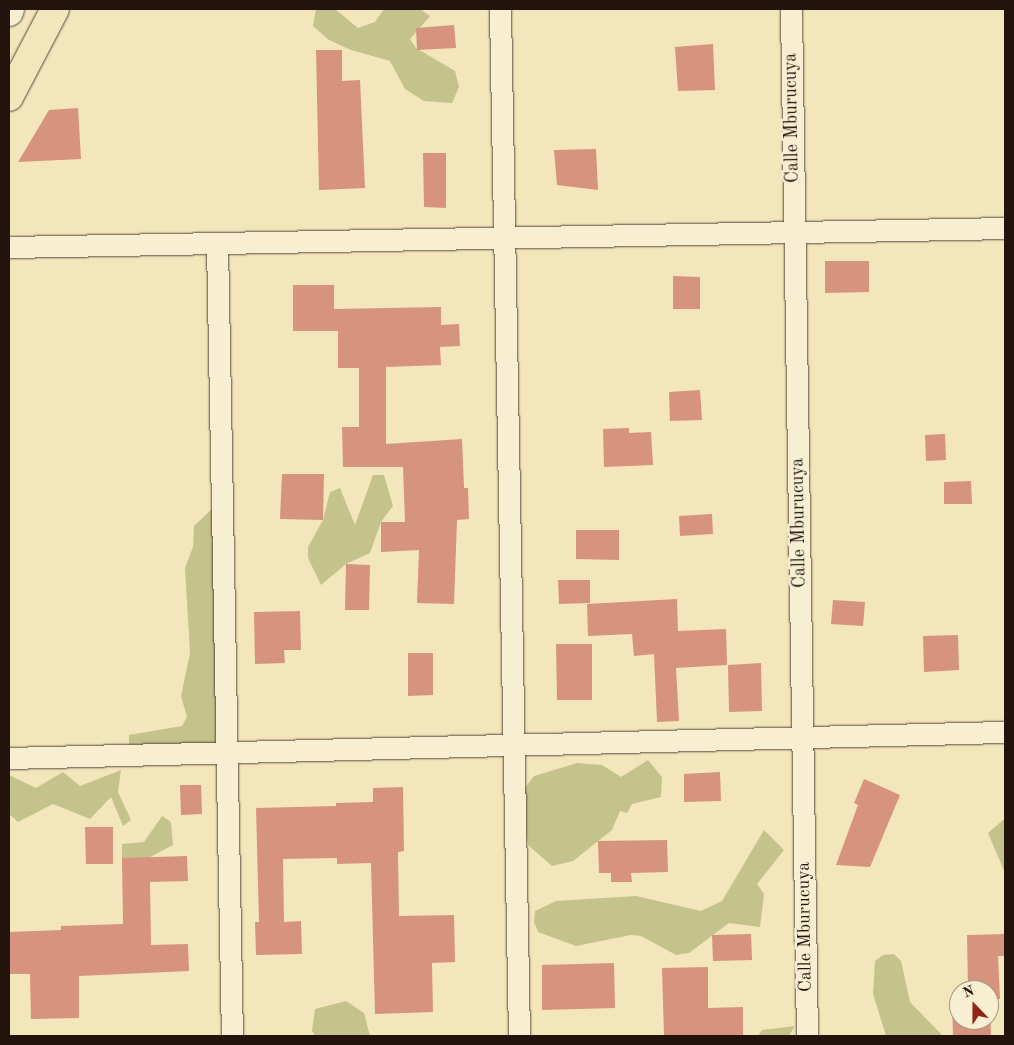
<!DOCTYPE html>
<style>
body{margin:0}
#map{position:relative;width:1014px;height:1045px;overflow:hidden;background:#f4e6bb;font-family:"Old Standard TT",serif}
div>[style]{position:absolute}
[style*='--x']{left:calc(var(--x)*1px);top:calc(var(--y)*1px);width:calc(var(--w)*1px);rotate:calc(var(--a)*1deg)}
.green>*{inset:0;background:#c4c38b}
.building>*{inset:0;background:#d6937d}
.roads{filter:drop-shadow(0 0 1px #564838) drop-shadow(0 0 1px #564838)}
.street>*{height:21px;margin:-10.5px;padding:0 10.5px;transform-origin:10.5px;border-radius:10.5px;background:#f8efd3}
.secondary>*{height:28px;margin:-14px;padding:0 14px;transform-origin:14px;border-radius:14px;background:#f8efd3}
.highway>*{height:28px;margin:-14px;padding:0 14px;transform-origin:14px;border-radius:14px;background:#f4e6bb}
span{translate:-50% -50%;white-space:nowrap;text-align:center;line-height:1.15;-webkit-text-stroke:5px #f8efd3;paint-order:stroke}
.street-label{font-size:18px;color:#22130c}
.frame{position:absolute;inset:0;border:10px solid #22130c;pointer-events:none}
.north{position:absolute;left:949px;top:980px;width:50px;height:50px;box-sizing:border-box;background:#f8efd3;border:1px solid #a29783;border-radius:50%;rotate:338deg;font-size:14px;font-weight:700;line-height:20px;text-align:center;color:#22130c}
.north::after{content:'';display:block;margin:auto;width:18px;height:22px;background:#8f2418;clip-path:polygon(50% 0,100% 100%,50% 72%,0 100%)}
</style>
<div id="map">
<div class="green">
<div style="clip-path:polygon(316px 9px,335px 9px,358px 28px,375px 22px,384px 9px,420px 9px,430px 16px,410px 39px,416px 48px,455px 71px,459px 87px,452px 103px,424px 101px,405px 89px,390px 61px,351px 50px,329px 40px,313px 26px)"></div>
<div style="clip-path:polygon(373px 475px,384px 475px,393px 506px,381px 522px,370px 553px,346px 564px,321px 585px,308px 558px,308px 547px,323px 520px,330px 492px,340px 488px,355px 525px)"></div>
<div style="clip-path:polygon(213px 508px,231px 718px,212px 749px,129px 746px,129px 735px,182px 726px,187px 717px,181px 696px,190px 653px,185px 568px,193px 547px,194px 526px)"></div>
<div style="clip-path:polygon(648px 760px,662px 777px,661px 797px,632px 804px,627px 813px,620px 811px,612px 830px,573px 861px,552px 866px,528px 845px,521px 793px,534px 776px,577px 763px,602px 765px,621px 777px)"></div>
<div style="clip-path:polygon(121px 770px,118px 792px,131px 820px,123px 826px,111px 797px,90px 819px,53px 804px,18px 822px,9px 814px,9px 775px,36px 788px,63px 772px,80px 786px)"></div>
<div style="clip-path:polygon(162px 816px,171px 822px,173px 845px,122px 872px,122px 844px,144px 842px)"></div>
<div style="clip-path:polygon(1003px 820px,1005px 820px,1005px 873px,988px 833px)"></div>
<div style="clip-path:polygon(764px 830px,784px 850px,757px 884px,764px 894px,760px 927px,729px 923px,689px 953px,676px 955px,641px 936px,631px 935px,576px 946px,538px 932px,534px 922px,535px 911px,556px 901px,636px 896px,701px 911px,722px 901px)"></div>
<div style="clip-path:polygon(894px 954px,901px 961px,910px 1002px,943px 1036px,886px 1036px,873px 994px,875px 961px,883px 955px)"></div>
<div style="clip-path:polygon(346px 1001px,364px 1013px,370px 1036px,315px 1036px,312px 1031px,315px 1009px)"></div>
<div style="clip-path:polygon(795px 1026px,789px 1036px,758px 1036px,762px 1030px)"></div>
</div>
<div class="building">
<div style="clip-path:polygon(454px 25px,456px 48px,417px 50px,416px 28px)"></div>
<div style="clip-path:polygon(713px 44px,715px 90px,678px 91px,675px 47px)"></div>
<div style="clip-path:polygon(316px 50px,342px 50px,342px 81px,360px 80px,365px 188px,319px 190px)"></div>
<div style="clip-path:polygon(78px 108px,81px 159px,18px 162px,49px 110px)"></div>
<div style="clip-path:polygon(596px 149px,598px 190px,557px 185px,554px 150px)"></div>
<div style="clip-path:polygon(423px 153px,446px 153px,446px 208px,424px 207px)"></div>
<div style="clip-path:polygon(825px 261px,869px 261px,869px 292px,825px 293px)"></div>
<div style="clip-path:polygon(673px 276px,700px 277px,700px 309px,673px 309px)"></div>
<div style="clip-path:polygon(293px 285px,334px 285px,334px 309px,441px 307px,441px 325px,459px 324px,460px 346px,440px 347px,441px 365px,386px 367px,386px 444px,462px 439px,464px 488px,468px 488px,469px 519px,457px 520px,454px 604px,417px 603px,419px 550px,381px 552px,381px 522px,405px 522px,403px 467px,343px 467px,342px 427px,359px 427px,359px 368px,338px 368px,338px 331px,293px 331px)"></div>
<div style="clip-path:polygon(700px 390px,702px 420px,670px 421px,669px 392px)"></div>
<div style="clip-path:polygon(629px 428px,629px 433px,651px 432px,653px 465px,604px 467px,603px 429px)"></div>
<div style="clip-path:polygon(945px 434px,946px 460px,926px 461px,925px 435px)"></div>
<div style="clip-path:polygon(282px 474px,324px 474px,323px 520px,280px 519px)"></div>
<div style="clip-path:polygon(971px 481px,972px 504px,944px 504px,944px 482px)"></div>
<div style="clip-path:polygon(712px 514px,713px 534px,680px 536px,679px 516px)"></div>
<div style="clip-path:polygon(576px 530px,619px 530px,619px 560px,576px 559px)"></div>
<div style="clip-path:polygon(346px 564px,370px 565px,369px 610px,345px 610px)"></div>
<div style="clip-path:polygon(558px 580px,590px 580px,590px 603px,559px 604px)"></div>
<div style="clip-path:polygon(677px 599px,678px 631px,726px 629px,727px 665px,676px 668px,679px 721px,657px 722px,654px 654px,634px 656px,632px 634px,588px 636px,587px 604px)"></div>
<div style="clip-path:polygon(833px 600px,865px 602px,863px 626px,831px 624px)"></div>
<div style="clip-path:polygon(300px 611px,301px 650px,284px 650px,285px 663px,255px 664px,254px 612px)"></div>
<div style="clip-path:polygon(958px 635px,959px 670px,924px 672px,923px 636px)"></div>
<div style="clip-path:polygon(556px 644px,592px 644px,592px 700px,557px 700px)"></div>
<div style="clip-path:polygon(408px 653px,433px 653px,433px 695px,408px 696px)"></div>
<div style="clip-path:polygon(761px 663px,762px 711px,729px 712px,728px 665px)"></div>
<div style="clip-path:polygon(720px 772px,721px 801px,684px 802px,684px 774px)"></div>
<div style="clip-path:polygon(864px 779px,900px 795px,870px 867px,836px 865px,858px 805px,854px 803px)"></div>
<div style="clip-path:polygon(180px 785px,201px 785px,202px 814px,181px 815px)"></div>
<div style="clip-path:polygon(403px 787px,404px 851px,398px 852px,399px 916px,454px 915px,455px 962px,432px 963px,433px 1012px,375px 1014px,371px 863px,337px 864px,337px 858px,283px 859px,284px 922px,301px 921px,302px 954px,256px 955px,255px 922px,259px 922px,256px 808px,336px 806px,336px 803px,373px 802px,373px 788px)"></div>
<div style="clip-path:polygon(85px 827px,113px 827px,113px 864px,86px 864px)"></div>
<div style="clip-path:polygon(667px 840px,668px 872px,631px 873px,632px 882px,611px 882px,611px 873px,599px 873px,598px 841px)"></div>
<div style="clip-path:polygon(187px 856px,188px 881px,150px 882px,151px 945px,188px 944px,189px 971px,79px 976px,79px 1018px,31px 1019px,30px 974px,9px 974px,9px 932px,61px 930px,61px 926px,123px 924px,122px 858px)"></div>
<div style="clip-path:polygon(751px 934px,752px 960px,713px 961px,712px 935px)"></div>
<div style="clip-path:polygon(1005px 934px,1005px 956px,998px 956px,1000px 999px,990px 999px,991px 1036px,953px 1036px,952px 1002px,959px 1002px,959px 1020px,989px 1020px,989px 990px,968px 990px,967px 935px)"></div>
<div style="clip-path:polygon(614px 963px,615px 1008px,542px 1010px,542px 965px)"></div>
<div style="clip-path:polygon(708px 967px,708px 1008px,743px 1007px,743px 1036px,664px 1036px,662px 968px)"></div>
</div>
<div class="roads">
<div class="street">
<div style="--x:500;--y:9;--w:1027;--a:88.94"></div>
<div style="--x:791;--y:9;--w:1027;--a:89.11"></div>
<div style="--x:217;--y:243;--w:793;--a:88.92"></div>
<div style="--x:9;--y:247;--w:996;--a:-1.09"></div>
<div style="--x:9;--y:758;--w:996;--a:-1.5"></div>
</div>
<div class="secondary">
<div style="--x:9;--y:12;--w:3;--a:-72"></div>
</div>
<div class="highway">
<div style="--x:9;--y:97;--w:99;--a:-62.4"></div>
</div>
</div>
<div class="street-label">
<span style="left:792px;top:118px;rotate:-91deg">Calle Mburucuya</span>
<span style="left:799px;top:523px;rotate:-91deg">Calle Mburucuya</span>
<span style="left:805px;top:927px;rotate:-91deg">Calle Mburucuya</span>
</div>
<div class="frame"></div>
<div class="north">N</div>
</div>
